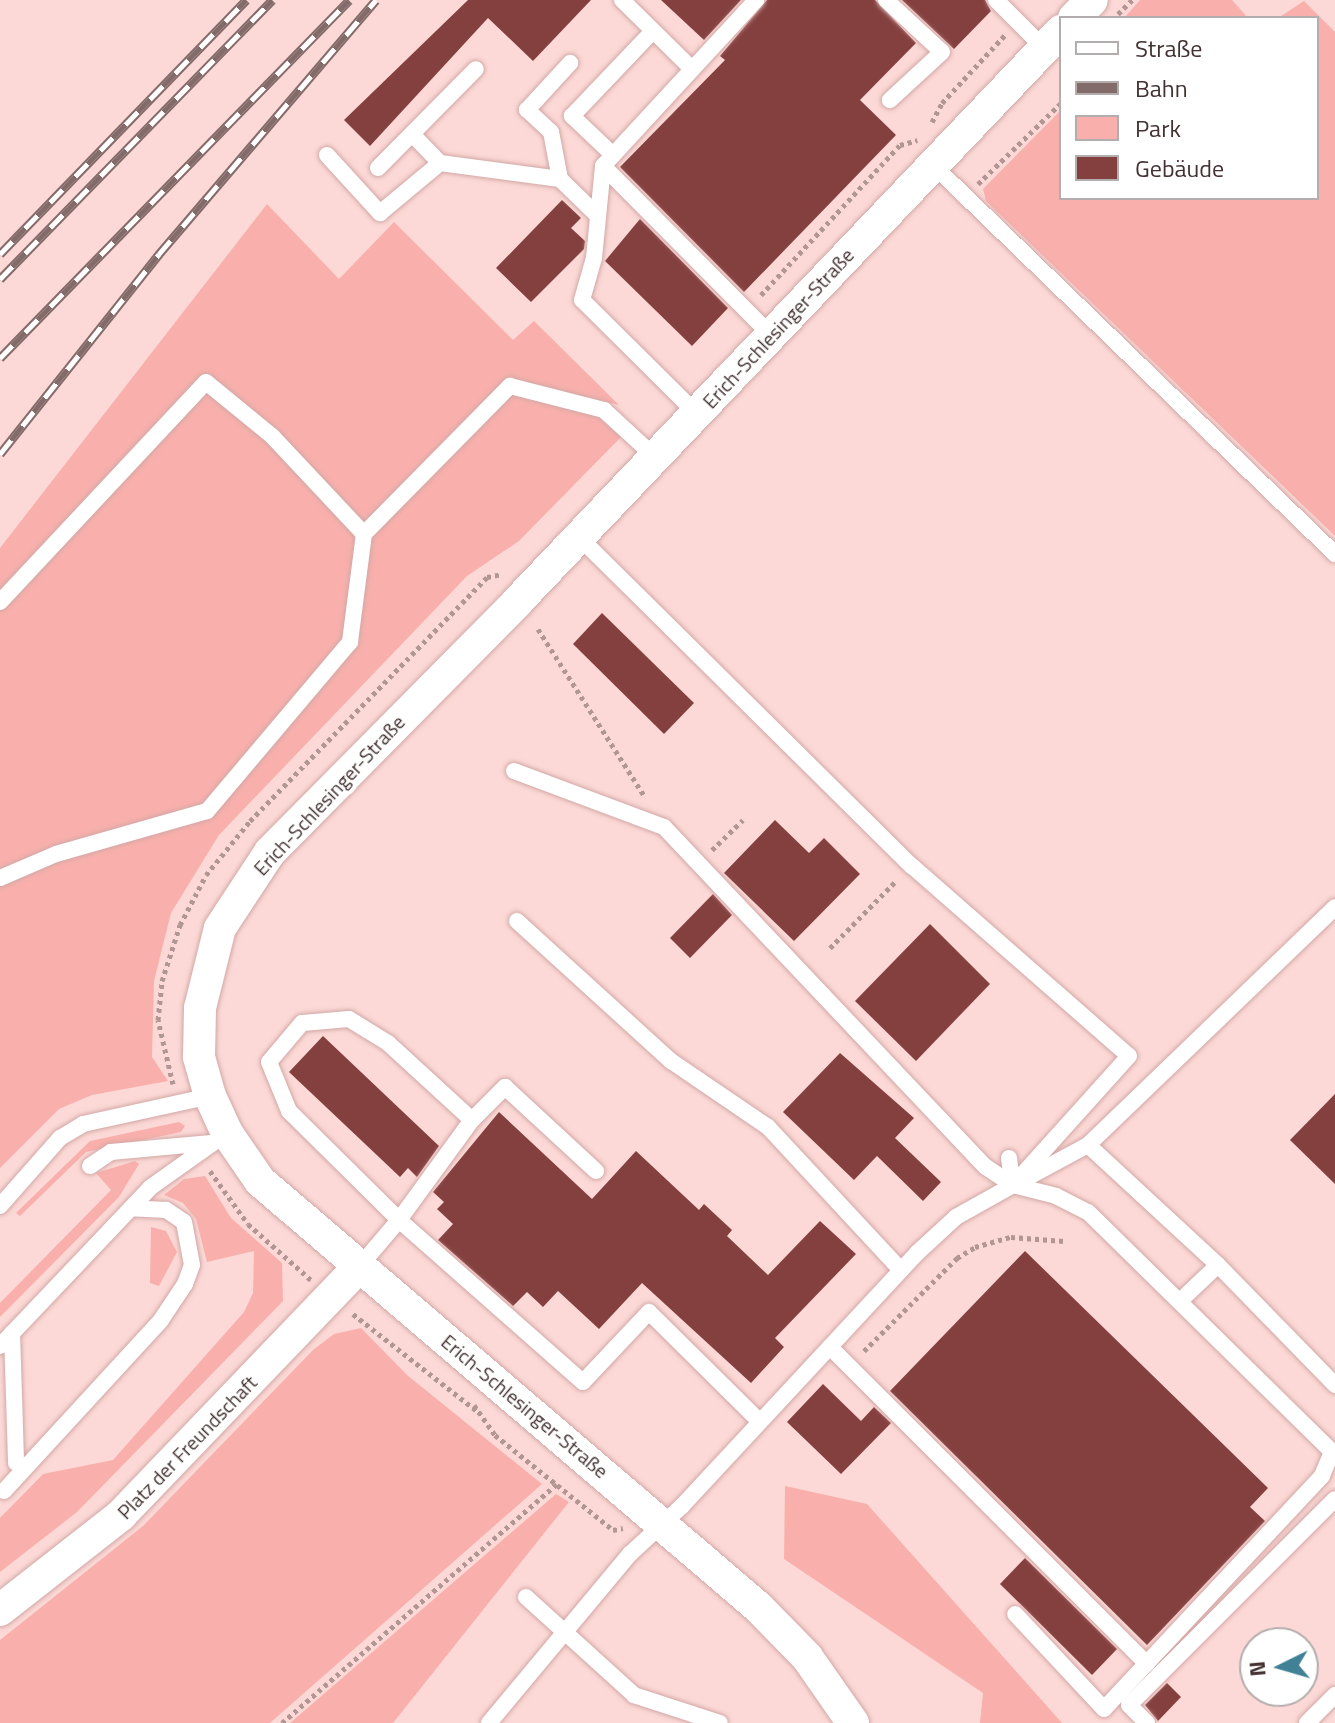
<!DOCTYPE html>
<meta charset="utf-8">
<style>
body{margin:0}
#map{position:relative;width:1335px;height:1723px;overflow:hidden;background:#fcd9d6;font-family:"Titillium Web",sans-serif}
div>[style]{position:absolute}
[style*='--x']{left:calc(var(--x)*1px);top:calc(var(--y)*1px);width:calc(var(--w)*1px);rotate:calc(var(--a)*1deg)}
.green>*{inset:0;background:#f9b0ac}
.building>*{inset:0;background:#84403f}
.path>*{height:5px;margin-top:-2.5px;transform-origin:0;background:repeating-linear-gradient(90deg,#b19694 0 4px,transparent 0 8px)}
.roads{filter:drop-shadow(0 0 2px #d2a8a6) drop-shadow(0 0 2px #d2a8a6)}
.lane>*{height:16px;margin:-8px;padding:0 8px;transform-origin:8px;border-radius:8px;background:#fff}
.street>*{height:32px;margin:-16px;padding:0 16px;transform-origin:16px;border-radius:16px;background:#fff}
.rail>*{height:9px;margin-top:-4.5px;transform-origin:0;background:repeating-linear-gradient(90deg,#fff 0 18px,#836b6a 0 36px);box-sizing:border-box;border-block:2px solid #836b6a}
span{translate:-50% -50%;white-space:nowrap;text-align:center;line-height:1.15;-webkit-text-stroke:8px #fff;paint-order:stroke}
.street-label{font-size:20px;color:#433231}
.legend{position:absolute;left:1059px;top:16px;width:260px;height:184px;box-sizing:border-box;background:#fff;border:2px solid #b4adad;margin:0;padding:10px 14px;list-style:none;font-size:24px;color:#433231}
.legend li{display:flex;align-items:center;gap:16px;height:40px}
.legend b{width:40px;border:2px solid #b4adad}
.north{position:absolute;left:1239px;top:1627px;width:80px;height:80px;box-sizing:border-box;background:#fff;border:2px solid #b4adad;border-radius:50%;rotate:265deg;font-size:22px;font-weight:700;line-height:32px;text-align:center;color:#433231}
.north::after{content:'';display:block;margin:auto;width:28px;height:36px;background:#418195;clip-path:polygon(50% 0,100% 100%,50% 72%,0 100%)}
</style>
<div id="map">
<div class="green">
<div style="clip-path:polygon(1140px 0,1232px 0,1248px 18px,1124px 18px)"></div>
<div style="clip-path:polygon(1304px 1px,1335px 32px,1335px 536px,986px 201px,983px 189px,1061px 110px,1061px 198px,1317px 198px,1317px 18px,1278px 18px)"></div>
<div style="clip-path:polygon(267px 204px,339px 279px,394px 222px,513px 340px,534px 321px,619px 405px,572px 394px,621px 437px,519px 541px,467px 576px,219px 835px,171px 913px,154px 981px,152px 1057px,168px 1081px,92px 1095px,59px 1109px,0 1168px,0 548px)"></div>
<div style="clip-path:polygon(179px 1122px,185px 1126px,181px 1132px,86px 1152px,20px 1216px,16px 1213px,90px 1141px)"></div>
<div style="clip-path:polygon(135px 1161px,139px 1164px,119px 1197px,0 1317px,0 1303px,111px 1190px,96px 1173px)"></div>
<div style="clip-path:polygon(205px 1176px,231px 1218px,282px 1263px,283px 1301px,77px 1512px,0 1572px,0 1518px,43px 1474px,113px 1460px,244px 1312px,253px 1293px,254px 1251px,207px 1262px,196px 1219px,183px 1203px,164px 1195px,184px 1179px)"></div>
<div style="clip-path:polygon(151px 1227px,166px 1231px,177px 1252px,159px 1286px,150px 1283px)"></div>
<div style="clip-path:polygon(361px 1328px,407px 1375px,542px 1484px,270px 1723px,0 1723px,0 1640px,143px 1526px,313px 1350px,334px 1334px)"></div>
<div style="clip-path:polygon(785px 1486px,867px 1504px,1062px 1723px,980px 1723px,983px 1693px,784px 1559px)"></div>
<div style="clip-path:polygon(556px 1494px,569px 1502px,393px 1723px,290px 1723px)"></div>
</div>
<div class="building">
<div style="clip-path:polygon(468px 0,591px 0,533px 61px,488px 18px,370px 146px,344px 120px)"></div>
<div style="clip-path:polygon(661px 0,741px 0,704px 40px)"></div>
<div style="clip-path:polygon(767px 0,875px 0,916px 43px,860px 100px,896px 135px,744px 292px,620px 167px,725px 60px,720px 56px)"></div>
<div style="clip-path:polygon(902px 0,985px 0,991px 11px,954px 49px)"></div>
<div style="clip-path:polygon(562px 200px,581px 218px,571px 228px,585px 241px,584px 249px,531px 302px,496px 268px)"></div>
<div style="clip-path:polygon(640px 219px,728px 308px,692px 346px,605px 261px)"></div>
<div style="clip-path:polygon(602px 613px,694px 703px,664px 734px,573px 644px)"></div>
<div style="clip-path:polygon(775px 820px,809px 853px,824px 838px,860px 874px,794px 941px,724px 873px)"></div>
<div style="clip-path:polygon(713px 894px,732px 915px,690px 958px,670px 938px)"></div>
<div style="clip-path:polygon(930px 924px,990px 984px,916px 1061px,855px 1001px)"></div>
<div style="clip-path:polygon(323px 1036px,439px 1146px,417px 1177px,408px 1168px,400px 1177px,289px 1072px)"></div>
<div style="clip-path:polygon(840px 1053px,914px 1118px,895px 1138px,941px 1182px,923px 1201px,877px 1156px,854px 1180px,783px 1112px)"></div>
<div style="clip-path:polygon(1335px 1094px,1335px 1184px,1290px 1140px)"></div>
<div style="clip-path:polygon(499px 1112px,592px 1199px,636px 1151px,699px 1210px,704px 1204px,732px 1230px,727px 1236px,768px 1275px,820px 1221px,856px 1254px,775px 1338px,784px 1347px,751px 1383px,642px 1283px,599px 1329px,558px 1291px,543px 1307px,527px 1292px,513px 1306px,438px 1240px,453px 1224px,437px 1209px,444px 1202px,433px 1192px)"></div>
<div style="clip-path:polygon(1025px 1251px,1268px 1488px,1250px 1507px,1265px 1521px,1147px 1645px,890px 1391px)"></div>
<div style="clip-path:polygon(823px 1384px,861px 1421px,874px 1407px,891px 1423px,841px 1474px,787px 1422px)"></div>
<div style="clip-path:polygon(1025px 1558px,1117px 1649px,1092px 1675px,1000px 1584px)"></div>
<div style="clip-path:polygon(1167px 1683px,1181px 1697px,1158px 1721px,1145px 1705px)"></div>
</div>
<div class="path">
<div style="--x:1118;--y:14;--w:20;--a:-45"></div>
<div style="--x:932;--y:122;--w:21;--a:-62"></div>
<div style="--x:942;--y:103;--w:93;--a:-47.2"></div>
<div style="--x:978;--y:184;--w:116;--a:-44.3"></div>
<div style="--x:761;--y:295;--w:205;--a:-47.2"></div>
<div style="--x:900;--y:145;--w:18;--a:-16"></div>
<div style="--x:538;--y:629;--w:199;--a:57.5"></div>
<div style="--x:712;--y:850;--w:43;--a:-44.1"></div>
<div style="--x:830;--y:948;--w:95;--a:-45.4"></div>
<div style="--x:173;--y:1084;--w:66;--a:-103.2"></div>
<div style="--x:158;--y:1020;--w:39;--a:-84"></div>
<div style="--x:162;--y:981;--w:59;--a:-72.2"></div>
<div style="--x:180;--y:925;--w:56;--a:-62.5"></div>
<div style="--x:206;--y:875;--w:70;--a:-50.8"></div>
<div style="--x:250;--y:821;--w:340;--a:-45.8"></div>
<div style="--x:487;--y:577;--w:15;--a:-11"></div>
<div style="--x:210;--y:1171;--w:65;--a:54.4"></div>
<div style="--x:248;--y:1224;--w:84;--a:41.6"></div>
<div style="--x:353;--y:1314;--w:157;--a:38"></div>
<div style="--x:864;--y:1351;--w:132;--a:-45"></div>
<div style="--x:957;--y:1258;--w:21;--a:-31"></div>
<div style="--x:975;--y:1247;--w:37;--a:-16"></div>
<div style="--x:1011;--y:1237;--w:53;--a:4.3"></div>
<div style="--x:474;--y:1405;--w:37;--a:55"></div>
<div style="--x:495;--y:1435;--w:151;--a:38.8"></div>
<div style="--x:613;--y:1530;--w:10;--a:-11"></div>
<div style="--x:282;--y:1723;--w:364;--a:-41"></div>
</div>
<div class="roads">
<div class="lane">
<div style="--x:622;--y:0;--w:98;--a:44.6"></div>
<div style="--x:886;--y:0;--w:76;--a:42.9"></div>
<div style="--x:942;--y:52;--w:71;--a:137.3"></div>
<div style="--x:996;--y:0;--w:68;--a:45"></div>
<div style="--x:412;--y:134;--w:40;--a:46"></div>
<div style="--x:440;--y:163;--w:121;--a:7.6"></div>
<div style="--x:560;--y:179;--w:53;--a:44.2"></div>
<div style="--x:327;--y:155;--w:79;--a:47.6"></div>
<div style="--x:380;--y:213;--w:78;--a:-39.8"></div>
<div style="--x:613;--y:155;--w:57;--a:-136.4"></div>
<div style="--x:572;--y:116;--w:117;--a:-46.4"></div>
<div style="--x:932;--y:164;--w:561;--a:44.06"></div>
<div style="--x:603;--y:166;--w:238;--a:45.2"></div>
<div style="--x:378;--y:168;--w:139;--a:-45.3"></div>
<div style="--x:560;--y:179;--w:48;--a:-100.8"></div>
<div style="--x:551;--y:132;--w:33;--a:-137"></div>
<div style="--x:527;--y:110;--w:64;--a:-47.5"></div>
<div style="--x:698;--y:415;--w:163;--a:-135.2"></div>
<div style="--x:582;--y:300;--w:44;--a:-74.1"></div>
<div style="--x:594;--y:258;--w:92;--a:-84.4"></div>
<div style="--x:603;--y:166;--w:226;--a:-47.3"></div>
<div style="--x:364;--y:534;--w:208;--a:-45.4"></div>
<div style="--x:510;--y:386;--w:97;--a:14.3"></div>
<div style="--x:604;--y:410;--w:71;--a:42.7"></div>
<div style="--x:580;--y:538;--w:467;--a:44.7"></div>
<div style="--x:912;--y:866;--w:288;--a:41.2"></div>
<div style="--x:1129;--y:1056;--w:173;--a:132"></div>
<div style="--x:0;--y:602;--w:301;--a:-46.9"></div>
<div style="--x:206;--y:382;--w:85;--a:39.3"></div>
<div style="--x:272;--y:436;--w:134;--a:46.8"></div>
<div style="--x:364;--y:534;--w:109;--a:97.4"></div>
<div style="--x:350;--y:642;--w:221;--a:130.2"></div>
<div style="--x:207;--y:811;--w:157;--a:164.1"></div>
<div style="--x:56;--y:854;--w:61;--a:156.8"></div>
<div style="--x:514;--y:771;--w:160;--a:20.5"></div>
<div style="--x:664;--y:827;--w:468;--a:46.6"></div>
<div style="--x:986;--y:1167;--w:32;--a:34"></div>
<div style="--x:517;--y:921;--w:208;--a:42.3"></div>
<div style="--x:671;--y:1061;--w:117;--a:34.2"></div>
<div style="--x:768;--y:1127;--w:195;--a:47.1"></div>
<div style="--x:472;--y:1120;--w:47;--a:-45"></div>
<div style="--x:505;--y:1087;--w:124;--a:42.7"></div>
<div style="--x:1088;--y:1145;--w:177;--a:42.7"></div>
<div style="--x:1218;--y:1265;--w:168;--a:45.7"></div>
<div style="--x:1009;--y:1158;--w:27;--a:82"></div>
<div style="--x:90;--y:1166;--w:25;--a:-34"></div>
<div style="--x:111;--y:1152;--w:98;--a:-5.2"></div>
<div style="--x:1025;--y:1179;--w:72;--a:-28.4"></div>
<div style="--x:1088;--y:1145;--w:343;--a:-43.9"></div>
<div style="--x:0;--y:1206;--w:91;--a:-48.6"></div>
<div style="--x:60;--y:1138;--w:27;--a:-31"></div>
<div style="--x:83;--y:1124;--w:130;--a:-12.4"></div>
<div style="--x:359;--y:1267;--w:62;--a:-49.6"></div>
<div style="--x:399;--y:1220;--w:124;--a:-53.9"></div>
<div style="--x:472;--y:1120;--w:114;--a:-137.5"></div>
<div style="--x:388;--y:1043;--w:46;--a:-148.4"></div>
<div style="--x:349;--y:1019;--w:47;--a:175.1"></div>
<div style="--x:302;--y:1023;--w:51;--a:130.2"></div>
<div style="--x:269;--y:1062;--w:53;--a:67.8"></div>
<div style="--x:289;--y:1111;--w:155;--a:44.7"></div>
<div style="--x:399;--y:1220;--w:245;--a:41.4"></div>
<div style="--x:583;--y:1382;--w:96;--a:-46.7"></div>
<div style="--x:649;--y:1312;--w:153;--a:44.7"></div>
<div style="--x:1180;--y:1301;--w:52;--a:-43.5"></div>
<div style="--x:12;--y:1333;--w:130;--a:88.2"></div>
<div style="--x:0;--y:1346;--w:219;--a:-46.5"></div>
<div style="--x:151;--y:1187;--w:93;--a:-35.4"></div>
<div style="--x:830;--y:1347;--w:448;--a:45"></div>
<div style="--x:4;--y:1491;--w:232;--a:-47.4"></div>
<div style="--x:161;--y:1320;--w:43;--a:-56.3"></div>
<div style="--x:185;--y:1284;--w:20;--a:-70"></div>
<div style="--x:192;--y:1265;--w:44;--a:-100.5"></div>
<div style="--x:184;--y:1222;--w:22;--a:-146"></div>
<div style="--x:166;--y:1210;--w:35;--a:-177"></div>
<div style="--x:526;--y:1597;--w:146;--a:42.2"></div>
<div style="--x:634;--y:1695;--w:90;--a:18"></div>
<div style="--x:489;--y:1723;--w:220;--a:-50.2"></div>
<div style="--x:630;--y:1554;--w:71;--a:-42.7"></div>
<div style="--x:682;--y:1506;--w:345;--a:-47.1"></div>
<div style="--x:917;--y:1253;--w:53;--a:-42.7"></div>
<div style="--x:956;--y:1217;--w:65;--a:-29.3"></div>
<div style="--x:1013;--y:1185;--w:44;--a:14.3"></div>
<div style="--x:1056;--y:1196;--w:36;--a:27"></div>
<div style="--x:1088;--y:1212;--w:342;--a:44.5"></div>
<div style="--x:1332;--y:1452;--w:26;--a:113"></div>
<div style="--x:1322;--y:1476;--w:319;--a:133.1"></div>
<div style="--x:1104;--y:1709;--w:130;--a:-133.1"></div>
<div style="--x:1147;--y:1723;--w:25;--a:-135"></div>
<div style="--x:1129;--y:1705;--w:291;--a:-45"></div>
<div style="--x:1307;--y:1723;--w:40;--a:-45"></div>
</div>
<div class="street">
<div style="--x:1074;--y:18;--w:25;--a:-45"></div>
<div style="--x:0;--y:1610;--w:154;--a:-38.1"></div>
<div style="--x:121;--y:1515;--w:344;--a:-46.2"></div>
<div style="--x:853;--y:1723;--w:80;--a:-124.9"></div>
<div style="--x:807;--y:1657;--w:70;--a:-134.4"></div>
<div style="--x:758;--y:1607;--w:655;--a:-139.46"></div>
<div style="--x:260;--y:1181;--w:58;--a:-124.5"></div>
<div style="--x:227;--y:1133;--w:41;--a:-114.7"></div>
<div style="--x:210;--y:1096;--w:41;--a:-105.8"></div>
<div style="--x:199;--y:1057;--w:49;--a:-88.8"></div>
<div style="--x:200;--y:1008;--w:82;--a:-76"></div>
<div style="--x:220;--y:928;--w:91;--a:-56.7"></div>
<div style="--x:270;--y:852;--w:351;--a:-45.3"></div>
<div style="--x:517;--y:602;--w:789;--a:-46.39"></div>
</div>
</div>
<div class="rail">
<div style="--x:0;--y:254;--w:354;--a:-45.9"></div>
<div style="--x:0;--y:279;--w:390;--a:-45.7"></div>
<div style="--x:0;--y:358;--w:500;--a:-45.7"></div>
<div style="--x:0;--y:454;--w:256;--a:-51.5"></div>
<div style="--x:159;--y:254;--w:334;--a:-49.5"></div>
</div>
<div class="street-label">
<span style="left:778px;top:328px;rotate:-47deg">Erich-Schlesinger-Straße</span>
<span style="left:329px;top:795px;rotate:-47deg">Erich-Schlesinger-Straße</span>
<span style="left:525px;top:1406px;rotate:40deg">Erich-Schlesinger-Straße</span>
<span style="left:187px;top:1447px;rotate:-46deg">Platz der Freundschaft</span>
</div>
<ul class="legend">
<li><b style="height:10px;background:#fff"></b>Straße</li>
<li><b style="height:10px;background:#836b6a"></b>Bahn</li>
<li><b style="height:22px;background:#f9b0ac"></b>Park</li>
<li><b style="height:22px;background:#84403f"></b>Gebäude</li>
</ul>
<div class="north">N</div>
</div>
